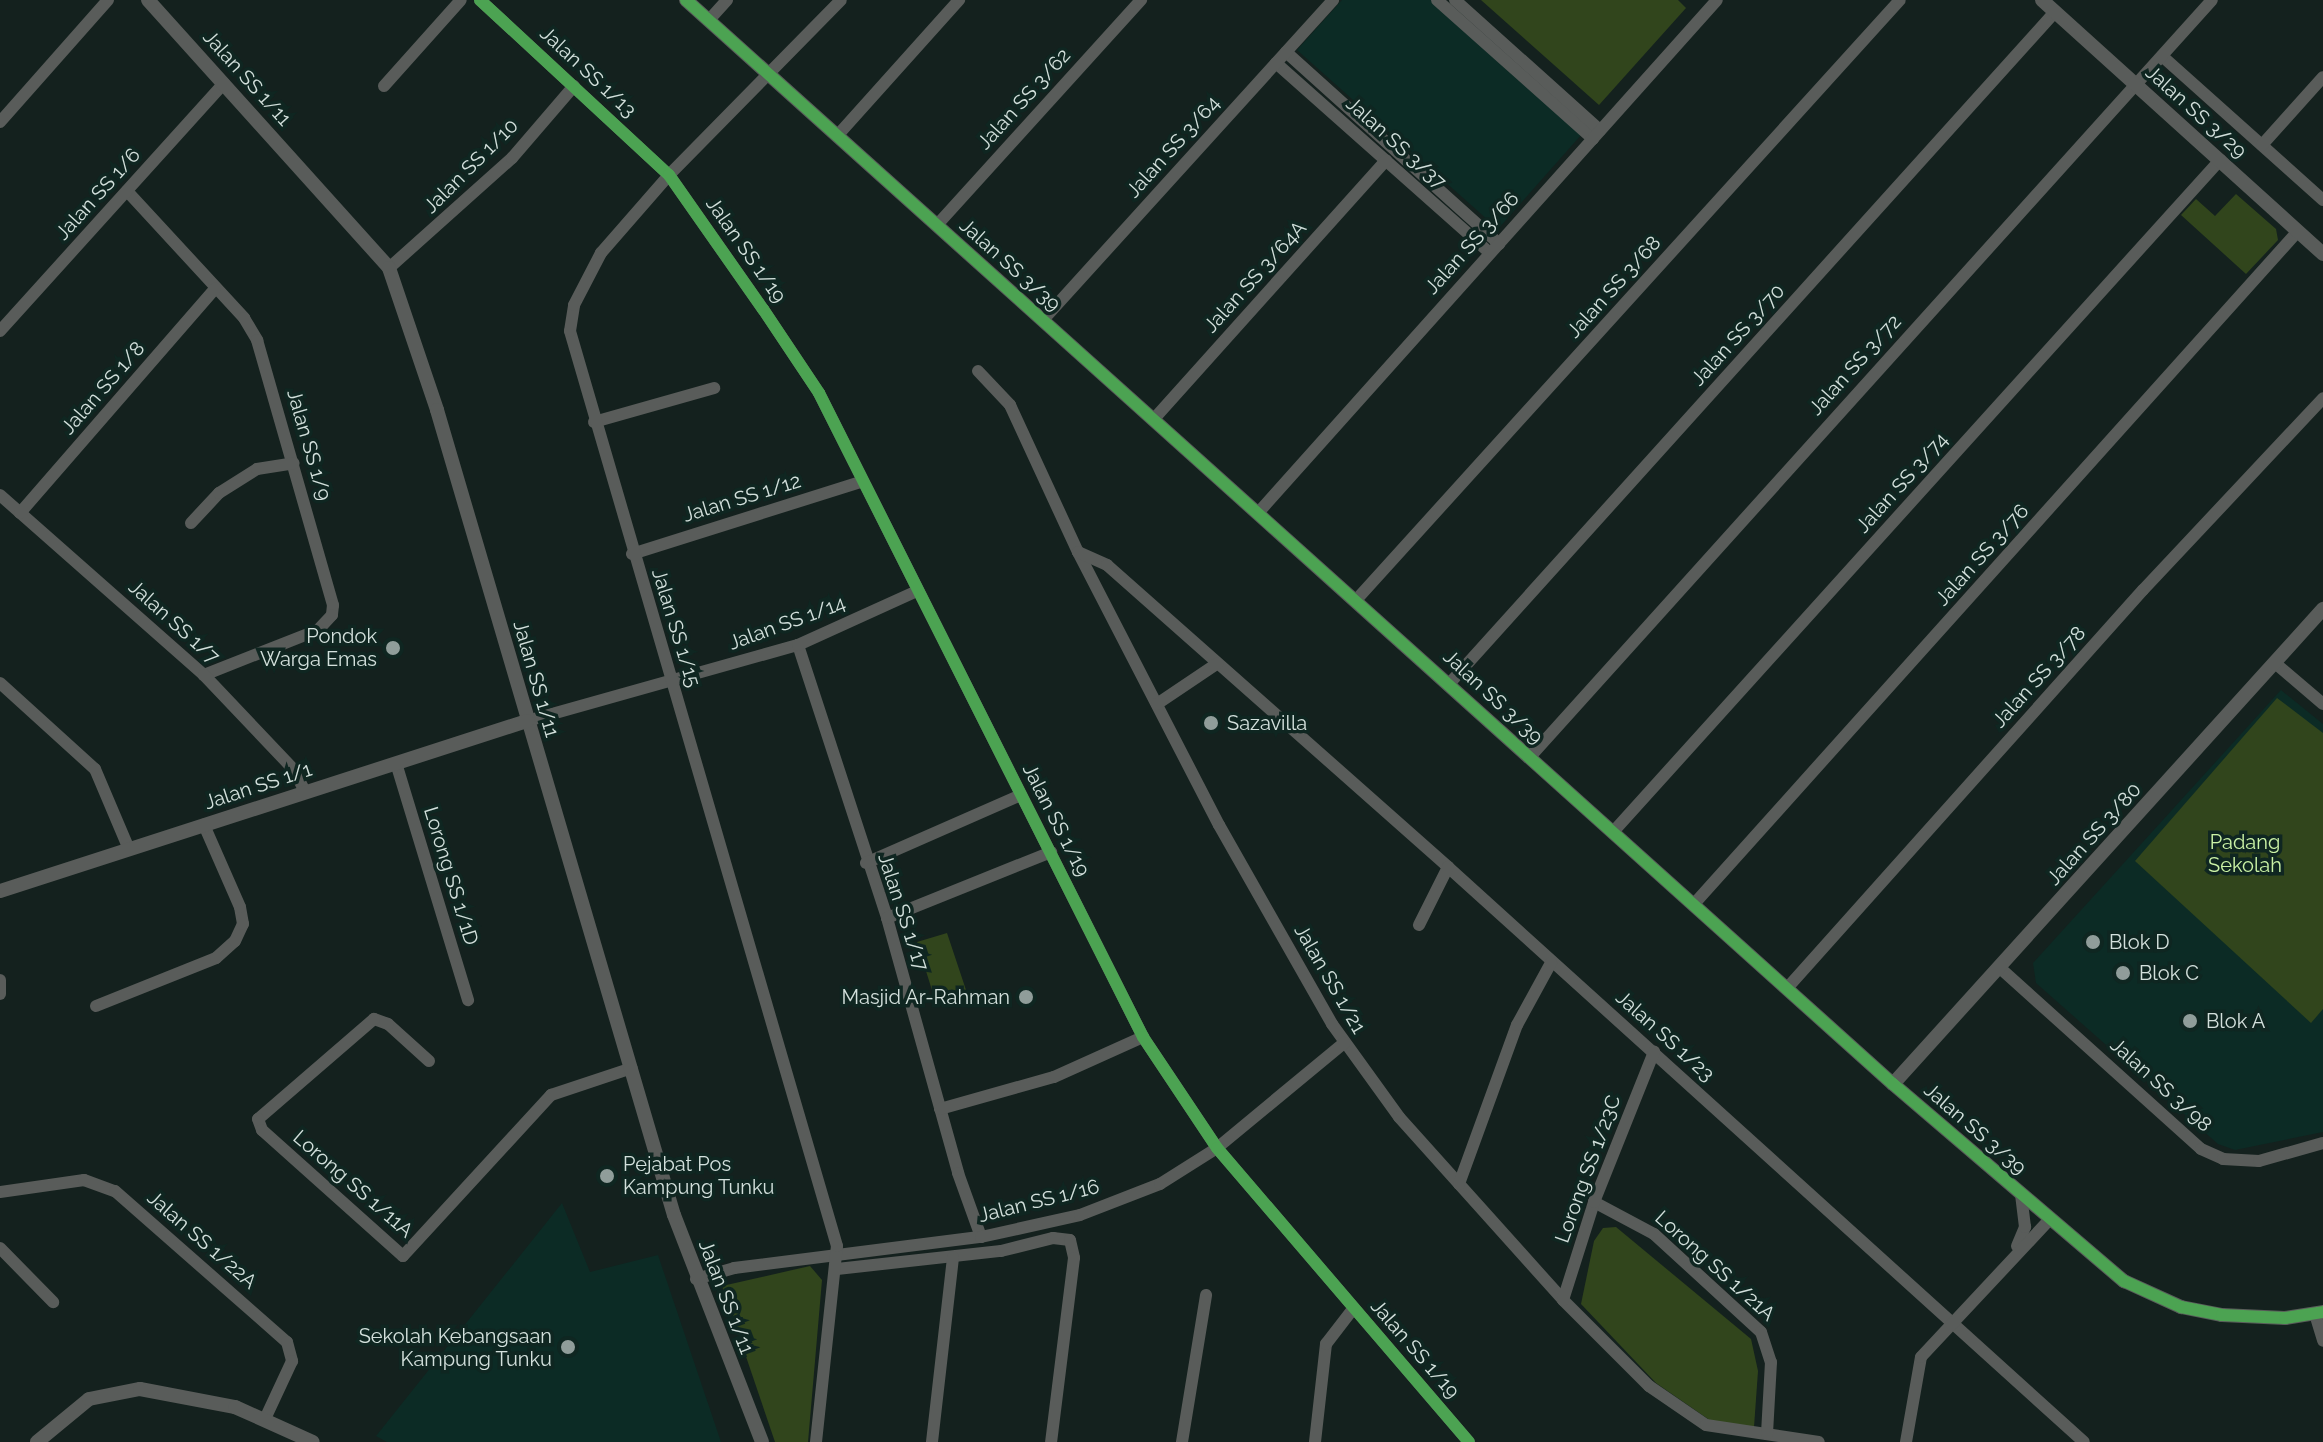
<!DOCTYPE html>
<style>
body{margin:0}
#map{position:relative;width:2323px;height:1442px;overflow:hidden;background:#14211e;font-family:Raleway,sans-serif}
div>[style]{position:absolute}
[style*='--x']{left:calc(var(--x)*1px);top:calc(var(--y)*1px);width:calc(var(--w)*1px);rotate:calc(var(--a)*1deg)}
.built>*{inset:0;background:#0c2b25}
.green>*{inset:0;background:#31451c}
.minor>*{height:12px;margin:-6px;padding:0 6px;transform-origin:6px;border-radius:6px;background:#595c5a}
.tertiary>*{height:14px;margin:-7px;padding:0 7px;transform-origin:7px;border-radius:7px;background:#595c5a}
.cycleway>*{height:12px;margin:-6px;padding:0 6px;transform-origin:6px;border-radius:6px;background:#4ca352}
.dots>*{width:22px;height:22px;translate:-50% -50%;box-sizing:border-box;border:4px solid #0f2621;border-radius:50%}
span{translate:-50% -50%;white-space:nowrap;text-align:center;line-height:1.15;-webkit-text-stroke:7px #0f2621;paint-order:stroke}
.street-label{font-size:20px;color:#d3e0dc}
.poi-label{font-size:20px;color:#d3e0dc}
.right{translate:-100% -50%;text-align:right}
.left{translate:0 -50%;text-align:left}
.park-label{font-size:20px;color:#cbf3a6}
</style>
<div id="map">
<div class="built">
<div style="clip-path:polygon(1342px 0,1431px 0,1582px 134px,1498px 229px,1297px 50px)"></div>
<div style="clip-path:polygon(2281px 690px,2323px 724px,2323px 1132px,2235px 1150px,2218px 1144px,2036px 983px,2033px 963px)"></div>
<div style="clip-path:polygon(562px 1203px,590px 1272px,658px 1255px,721px 1442px,387px 1442px,376px 1436px)"></div>
</div>
<div class="green">
<div style="clip-path:polygon(1481px 0,1678px 0,1686px 8px,1599px 105px)"></div>
<div style="clip-path:polygon(2236px 194px,2276px 229px,2278px 240px,2246px 274px,2181px 215px,2196px 199px,2215px 216px)"></div>
<div style="clip-path:polygon(2277px 698px,2323px 733px,2323px 1009px,2311px 1023px,2135px 861px)"></div>
<div style="clip-path:polygon(947px 933px,967px 993px,936px 1003px,917px 942px)"></div>
<div style="clip-path:polygon(1616px 1227px,1751px 1339px,1758px 1371px,1754px 1427px,1711px 1421px,1656px 1383px,1581px 1304px,1594px 1241px,1603px 1228px)"></div>
<div style="clip-path:polygon(810px 1266px,822px 1280px,808px 1442px,775px 1442px,722px 1286px)"></div>
</div>
<div class="minor">
<div style="--x:480;--y:0;--w:258;--a:42.8"></div>
<div style="--x:669;--y:175;--w:164;--a:55"></div>
<div style="--x:763;--y:309;--w:101;--a:56.3"></div>
<div style="--x:819;--y:393;--w:721;--a:63.29"></div>
<div style="--x:1143;--y:1037;--w:133;--a:56.3"></div>
<div style="--x:1217;--y:1148;--w:387;--a:49.4"></div>
<div style="--x:1437;--y:0;--w:209;--a:41.7"></div>
<div style="--x:1455;--y:0;--w:195;--a:41.9"></div>
<div style="--x:709;--y:20;--w:27;--a:-48"></div>
<div style="--x:1286;--y:52;--w:287;--a:42"></div>
<div style="--x:2162;--y:56;--w:216;--a:41.8"></div>
<div style="--x:1276;--y:63;--w:286;--a:41.6"></div>
<div style="--x:384;--y:86;--w:115;--a:-48.2"></div>
<div style="--x:0;--y:122;--w:163;--a:-48.5"></div>
<div style="--x:837;--y:136;--w:183;--a:-48.1"></div>
<div style="--x:2262;--y:145;--w:91;--a:-48.1"></div>
<div style="--x:127;--y:191;--w:173;--a:47.3"></div>
<div style="--x:244;--y:318;--w:26;--a:59"></div>
<div style="--x:257;--y:340;--w:276;--a:74"></div>
<div style="--x:333;--y:605;--w:10;--a:96"></div>
<div style="--x:332;--y:615;--w:21;--a:133"></div>
<div style="--x:318;--y:630;--w:123;--a:158.5"></div>
<div style="--x:937;--y:225;--w:304;--a:-47.8"></div>
<div style="--x:389;--y:268;--w:165;--a:-41.8"></div>
<div style="--x:512;--y:158;--w:95;--a:-49.3"></div>
<div style="--x:1043;--y:320;--w:432;--a:-47.8"></div>
<div style="--x:0;--y:331;--w:334;--a:-47.9"></div>
<div style="--x:978;--y:371;--w:47;--a:46.7"></div>
<div style="--x:1010;--y:405;--w:162;--a:65.2"></div>
<div style="--x:1078;--y:552;--w:307;--a:62.7"></div>
<div style="--x:1219;--y:825;--w:229;--a:60.4"></div>
<div style="--x:1332;--y:1024;--w:115;--a:54.2"></div>
<div style="--x:1399;--y:1117;--w:246;--a:48.1"></div>
<div style="--x:1563;--y:1300;--w:122;--a:45"></div>
<div style="--x:1649;--y:1386;--w:69;--a:34.4"></div>
<div style="--x:1706;--y:1425;--w:114;--a:8.6"></div>
<div style="--x:1153;--y:420;--w:349;--a:-48.1"></div>
<div style="--x:594;--y:422;--w:125;--a:-15.8"></div>
<div style="--x:0;--y:495;--w:272;--a:41.4"></div>
<div style="--x:204;--y:675;--w:131;--a:46.5"></div>
<div style="--x:294;--y:770;--w:25;--a:63"></div>
<div style="--x:20;--y:513;--w:297;--a:-49"></div>
<div style="--x:1258;--y:513;--w:688;--a:-48.18"></div>
<div style="--x:191;--y:523;--w:41;--a:-47"></div>
<div style="--x:219;--y:493;--w:45;--a:-32.3"></div>
<div style="--x:257;--y:469;--w:37;--a:-9"></div>
<div style="--x:1078;--y:552;--w:32;--a:24"></div>
<div style="--x:1107;--y:565;--w:456;--a:41.5"></div>
<div style="--x:1448;--y:867;--w:857;--a:42.12"></div>
<div style="--x:632;--y:554;--w:242;--a:-17.5"></div>
<div style="--x:1357;--y:599;--w:808;--a:-47.81"></div>
<div style="--x:798;--y:645;--w:287;--a:71.9"></div>
<div style="--x:887;--y:918;--w:265;--a:74.4"></div>
<div style="--x:958;--y:1173;--w:68;--a:70.2"></div>
<div style="--x:2275;--y:663;--w:63;--a:40.5"></div>
<div style="--x:0;--y:683;--w:128;--a:42.2"></div>
<div style="--x:95;--y:769;--w:87;--a:67"></div>
<div style="--x:1449;--y:684;--w:905;--a:-47.96"></div>
<div style="--x:1157;--y:704;--w:73;--a:-33.9"></div>
<div style="--x:527;--y:721;--w:281;--a:-15.7"></div>
<div style="--x:798;--y:645;--w:131;--a:-24.4"></div>
<div style="--x:1529;--y:758;--w:1020;--a:-47.98"></div>
<div style="--x:396;--y:763;--w:248;--a:73.1"></div>
<div style="--x:1613;--y:832;--w:906;--a:-47.91"></div>
<div style="--x:866;--y:863;--w:169;--a:-23.7"></div>
<div style="--x:1694;--y:904;--w:904;--a:-48.09"></div>
<div style="--x:887;--y:918;--w:177;--a:-21.9"></div>
<div style="--x:1419;--y:925;--w:65;--a:-63.4"></div>
<div style="--x:2000;--y:968;--w:270;--a:42"></div>
<div style="--x:2201;--y:1149;--w:24;--a:24"></div>
<div style="--x:2223;--y:1159;--w:36;--a:3"></div>
<div style="--x:2259;--y:1161;--w:66;--a:-15.7"></div>
<div style="--x:0;--y:980;--w:14;--a:90"></div>
<div style="--x:1789;--y:986;--w:531;--a:-48.21"></div>
<div style="--x:2143;--y:590;--w:263;--a:-46.8"></div>
<div style="--x:96;--y:1006;--w:129;--a:-21.8"></div>
<div style="--x:216;--y:958;--w:25;--a:-42"></div>
<div style="--x:235;--y:941;--w:19;--a:-65"></div>
<div style="--x:243;--y:924;--w:17;--a:-100"></div>
<div style="--x:240;--y:907;--w:90;--a:-113.7"></div>
<div style="--x:429;--y:1061;--w:55;--a:-137.9"></div>
<div style="--x:388;--y:1024;--w:15;--a:-160"></div>
<div style="--x:374;--y:1019;--w:153;--a:139.2"></div>
<div style="--x:258;--y:1119;--w:12;--a:70"></div>
<div style="--x:262;--y:1130;--w:189;--a:41.8"></div>
<div style="--x:403;--y:1256;--w:219;--a:-47.4"></div>
<div style="--x:551;--y:1095;--w:85;--a:-18.4"></div>
<div style="--x:940;--y:1109;--w:118;--a:-15.7"></div>
<div style="--x:1054;--y:1077;--w:98;--a:-24.2"></div>
<div style="--x:1459;--y:1184;--w:169;--a:-70"></div>
<div style="--x:1517;--y:1025;--w:71;--a:-61.3"></div>
<div style="--x:0;--y:1192;--w:85;--a:-8.1"></div>
<div style="--x:84;--y:1180;--w:33;--a:20"></div>
<div style="--x:115;--y:1191;--w:229;--a:41.3"></div>
<div style="--x:287;--y:1342;--w:20;--a:75"></div>
<div style="--x:292;--y:1361;--w:64;--a:115"></div>
<div style="--x:1594;--y:1202;--w:68;--a:28.1"></div>
<div style="--x:1654;--y:1234;--w:145;--a:42.5"></div>
<div style="--x:1761;--y:1332;--w:32;--a:72"></div>
<div style="--x:1771;--y:1362;--w:72;--a:93.2"></div>
<div style="--x:2017;--y:1246;--w:21;--a:-67"></div>
<div style="--x:2025;--y:1227;--w:31;--a:-97"></div>
<div style="--x:0;--y:1248;--w:76;--a:45.5"></div>
<div style="--x:837;--y:1269;--w:165;--a:-6.3"></div>
<div style="--x:1001;--y:1251;--w:54;--a:-14"></div>
<div style="--x:1053;--y:1238;--w:17;--a:7"></div>
<div style="--x:1070;--y:1240;--w:18;--a:77"></div>
<div style="--x:1074;--y:1258;--w:185;--a:97.1"></div>
<div style="--x:696;--y:1279;--w:40;--a:-16"></div>
<div style="--x:734;--y:1268;--w:249;--a:-7.2"></div>
<div style="--x:981;--y:1237;--w:101;--a:-12.5"></div>
<div style="--x:1080;--y:1215;--w:86;--a:-21.2"></div>
<div style="--x:1160;--y:1184;--w:67;--a:-32.3"></div>
<div style="--x:1217;--y:1148;--w:165;--a:-39.6"></div>
<div style="--x:1563;--y:1300;--w:103;--a:-72.4"></div>
<div style="--x:1594;--y:1202;--w:162;--a:-68.2"></div>
<div style="--x:2315;--y:1314;--w:28;--a:73"></div>
<div style="--x:816;--y:1442;--w:197;--a:-83.9"></div>
<div style="--x:837;--y:1246;--w:953;--a:-106.27"></div>
<div style="--x:570;--y:331;--w:26;--a:-81"></div>
<div style="--x:574;--y:305;--w:59;--a:-62.6"></div>
<div style="--x:601;--y:253;--w:103;--a:-48.9"></div>
<div style="--x:669;--y:175;--w:245;--a:-45.5"></div>
<div style="--x:932;--y:1442;--w:186;--a:-83.5"></div>
<div style="--x:1182;--y:1442;--w:149;--a:-80.7"></div>
<div style="--x:1315;--y:1442;--w:99;--a:-83.6"></div>
<div style="--x:1326;--y:1344;--w:44;--a:-52.4"></div>
<div style="--x:1906;--y:1442;--w:86;--a:-80"></div>
<div style="--x:1921;--y:1357;--w:187;--a:-46.9"></div>
</div>
<div class="tertiary">
<div style="--x:148;--y:0;--w:360;--a:48"></div>
<div style="--x:389;--y:268;--w:150;--a:71.3"></div>
<div style="--x:437;--y:410;--w:839;--a:73.6"></div>
<div style="--x:674;--y:1215;--w:243;--a:68.8"></div>
<div style="--x:686;--y:0;--w:1622;--a:41.93"></div>
<div style="--x:1893;--y:1084;--w:304;--a:40.5"></div>
<div style="--x:2124;--y:1281;--w:63;--a:24.5"></div>
<div style="--x:2181;--y:1307;--w:42;--a:11"></div>
<div style="--x:2222;--y:1315;--w:63;--a:2.7"></div>
<div style="--x:2285;--y:1318;--w:38;--a:-9"></div>
<div style="--x:2042;--y:0;--w:379;--a:42.1"></div>
<div style="--x:0;--y:891;--w:554;--a:-17.88"></div>
<div style="--x:1893;--y:1084;--w:641;--a:-47.85"></div>
<div style="--x:37;--y:1442;--w:67;--a:-39.6"></div>
<div style="--x:89;--y:1399;--w:52;--a:-11.1"></div>
<div style="--x:140;--y:1389;--w:97;--a:10.7"></div>
<div style="--x:235;--y:1407;--w:85;--a:24.2"></div>
</div>
<div class="cycleway">
<div style="--x:480;--y:0;--w:258;--a:42.8"></div>
<div style="--x:669;--y:175;--w:164;--a:55"></div>
<div style="--x:763;--y:309;--w:101;--a:56.3"></div>
<div style="--x:819;--y:393;--w:721;--a:63.29"></div>
<div style="--x:1143;--y:1037;--w:133;--a:56.3"></div>
<div style="--x:1217;--y:1148;--w:387;--a:49.4"></div>
<div style="--x:686;--y:0;--w:1622;--a:41.93"></div>
<div style="--x:1893;--y:1084;--w:304;--a:40.5"></div>
<div style="--x:2124;--y:1281;--w:63;--a:24.5"></div>
<div style="--x:2181;--y:1307;--w:42;--a:11"></div>
<div style="--x:2222;--y:1315;--w:63;--a:2.7"></div>
<div style="--x:2285;--y:1318;--w:38;--a:-9"></div>
</div>
<div class="dots">
<div style="left:393px;top:648px;background:#909d9a"></div>
<div style="left:1211px;top:723px;background:#909d9a"></div>
<div style="left:2093px;top:942px;background:#909d9a"></div>
<div style="left:2123px;top:973px;background:#909d9a"></div>
<div style="left:1026px;top:997px;background:#909d9a"></div>
<div style="left:2190px;top:1021px;background:#909d9a"></div>
<div style="left:607px;top:1176px;background:#909d9a"></div>
<div style="left:568px;top:1347px;background:#909d9a"></div>
</div>
<div class="street-label">
<span style="left:588px;top:72px;rotate:43deg">Jalan SS 1/13</span>
<span style="left:247px;top:78px;rotate:48deg">Jalan SS 1/11</span>
<span style="left:1024px;top:99px;rotate:-48deg">Jalan SS 3/62</span>
<span style="left:2196px;top:112px;rotate:42deg">Jalan SS 3/29</span>
<span style="left:1396px;top:143px;rotate:42deg">Jalan SS 3/37</span>
<span style="left:1173px;top:147px;rotate:-48deg">Jalan SS 3/64</span>
<span style="left:471px;top:166px;rotate:-45deg">Jalan SS 1/10</span>
<span style="left:98px;top:194px;rotate:-48deg">Jalan SS 1/6</span>
<span style="left:1472px;top:243px;rotate:-48deg">Jalan SS 3/66</span>
<span style="left:746px;top:250px;rotate:55deg">Jalan SS 1/19</span>
<span style="left:1010px;top:265px;rotate:42deg">Jalan SS 3/39</span>
<span style="left:1255px;top:277px;rotate:-48deg">Jalan SS 3/64A</span>
<span style="left:1614px;top:287px;rotate:-48deg">Jalan SS 3/68</span>
<span style="left:1738px;top:335px;rotate:-48deg">Jalan SS 3/70</span>
<span style="left:1855px;top:365px;rotate:-48deg">Jalan SS 3/72</span>
<span style="left:103px;top:388px;rotate:-49deg">Jalan SS 1/8</span>
<span style="left:309px;top:445px;rotate:74deg">Jalan SS 1/9</span>
<span style="left:1902px;top:483px;rotate:-48deg">Jalan SS 3/74</span>
<span style="left:742px;top:498px;rotate:-17deg">Jalan SS 1/12</span>
<span style="left:1982px;top:555px;rotate:-48deg">Jalan SS 3/76</span>
<span style="left:174px;top:622px;rotate:42deg">Jalan SS 1/7</span>
<span style="left:787px;top:623px;rotate:-20deg">Jalan SS 1/14</span>
<span style="left:676px;top:628px;rotate:73deg">Jalan SS 1/15</span>
<span style="left:2039px;top:677px;rotate:-48deg">Jalan SS 3/78</span>
<span style="left:536px;top:679px;rotate:74deg">Jalan SS 1/11</span>
<span style="left:1493px;top:697px;rotate:43deg">Jalan SS 3/39</span>
<span style="left:258px;top:786px;rotate:-18deg">Jalan SS 1/1</span>
<span style="left:1056px;top:820px;rotate:63deg">Jalan SS 1/19</span>
<span style="left:2094px;top:834px;rotate:-48deg">Jalan SS 3/80</span>
<span style="left:451px;top:876px;rotate:73deg">Lorong SS 1/1D</span>
<span style="left:903px;top:912px;rotate:72deg">Jalan SS 1/17</span>
<span style="left:1330px;top:979px;rotate:60deg">Jalan SS 1/21</span>
<span style="left:1665px;top:1036px;rotate:42deg">Jalan SS 1/23</span>
<span style="left:2161px;top:1085px;rotate:42deg">Jalan SS 3/98</span>
<span style="left:1975px;top:1129px;rotate:41deg">Jalan SS 3/39</span>
<span style="left:1588px;top:1169px;rotate:-70deg">Lorong SS 1/23C</span>
<span style="left:353px;top:1184px;rotate:41deg">Lorong SS 1/11A</span>
<span style="left:1039px;top:1201px;rotate:-14deg">Jalan SS 1/16</span>
<span style="left:202px;top:1240px;rotate:41deg">Jalan SS 1/22A</span>
<span style="left:1715px;top:1266px;rotate:42deg">Lorong SS 1/21A</span>
<span style="left:726px;top:1297px;rotate:69deg">Jalan SS 1/11</span>
<span style="left:1415px;top:1349px;rotate:49deg">Jalan SS 1/19</span>
</div>
<div class="poi-label">
<span class="right" style="left:377px;top:648px">Pondok<br>Warga Emas</span>
<span class="left" style="left:1227px;top:723px">Sazavilla</span>
<span class="left" style="left:2109px;top:942px">Blok D</span>
<span class="left" style="left:2139px;top:973px">Blok C</span>
<span class="right" style="left:1010px;top:997px">Masjid Ar-Rahman</span>
<span class="left" style="left:2206px;top:1021px">Blok A</span>
<span class="left" style="left:623px;top:1176px">Pejabat Pos<br>Kampung Tunku</span>
<span class="right" style="left:552px;top:1348px">Sekolah Kebangsaan<br>Kampung Tunku</span>
</div>
<div class="park-label">
<span style="left:2245px;top:854px">Padang<br>Sekolah</span>
</div>
</div>
